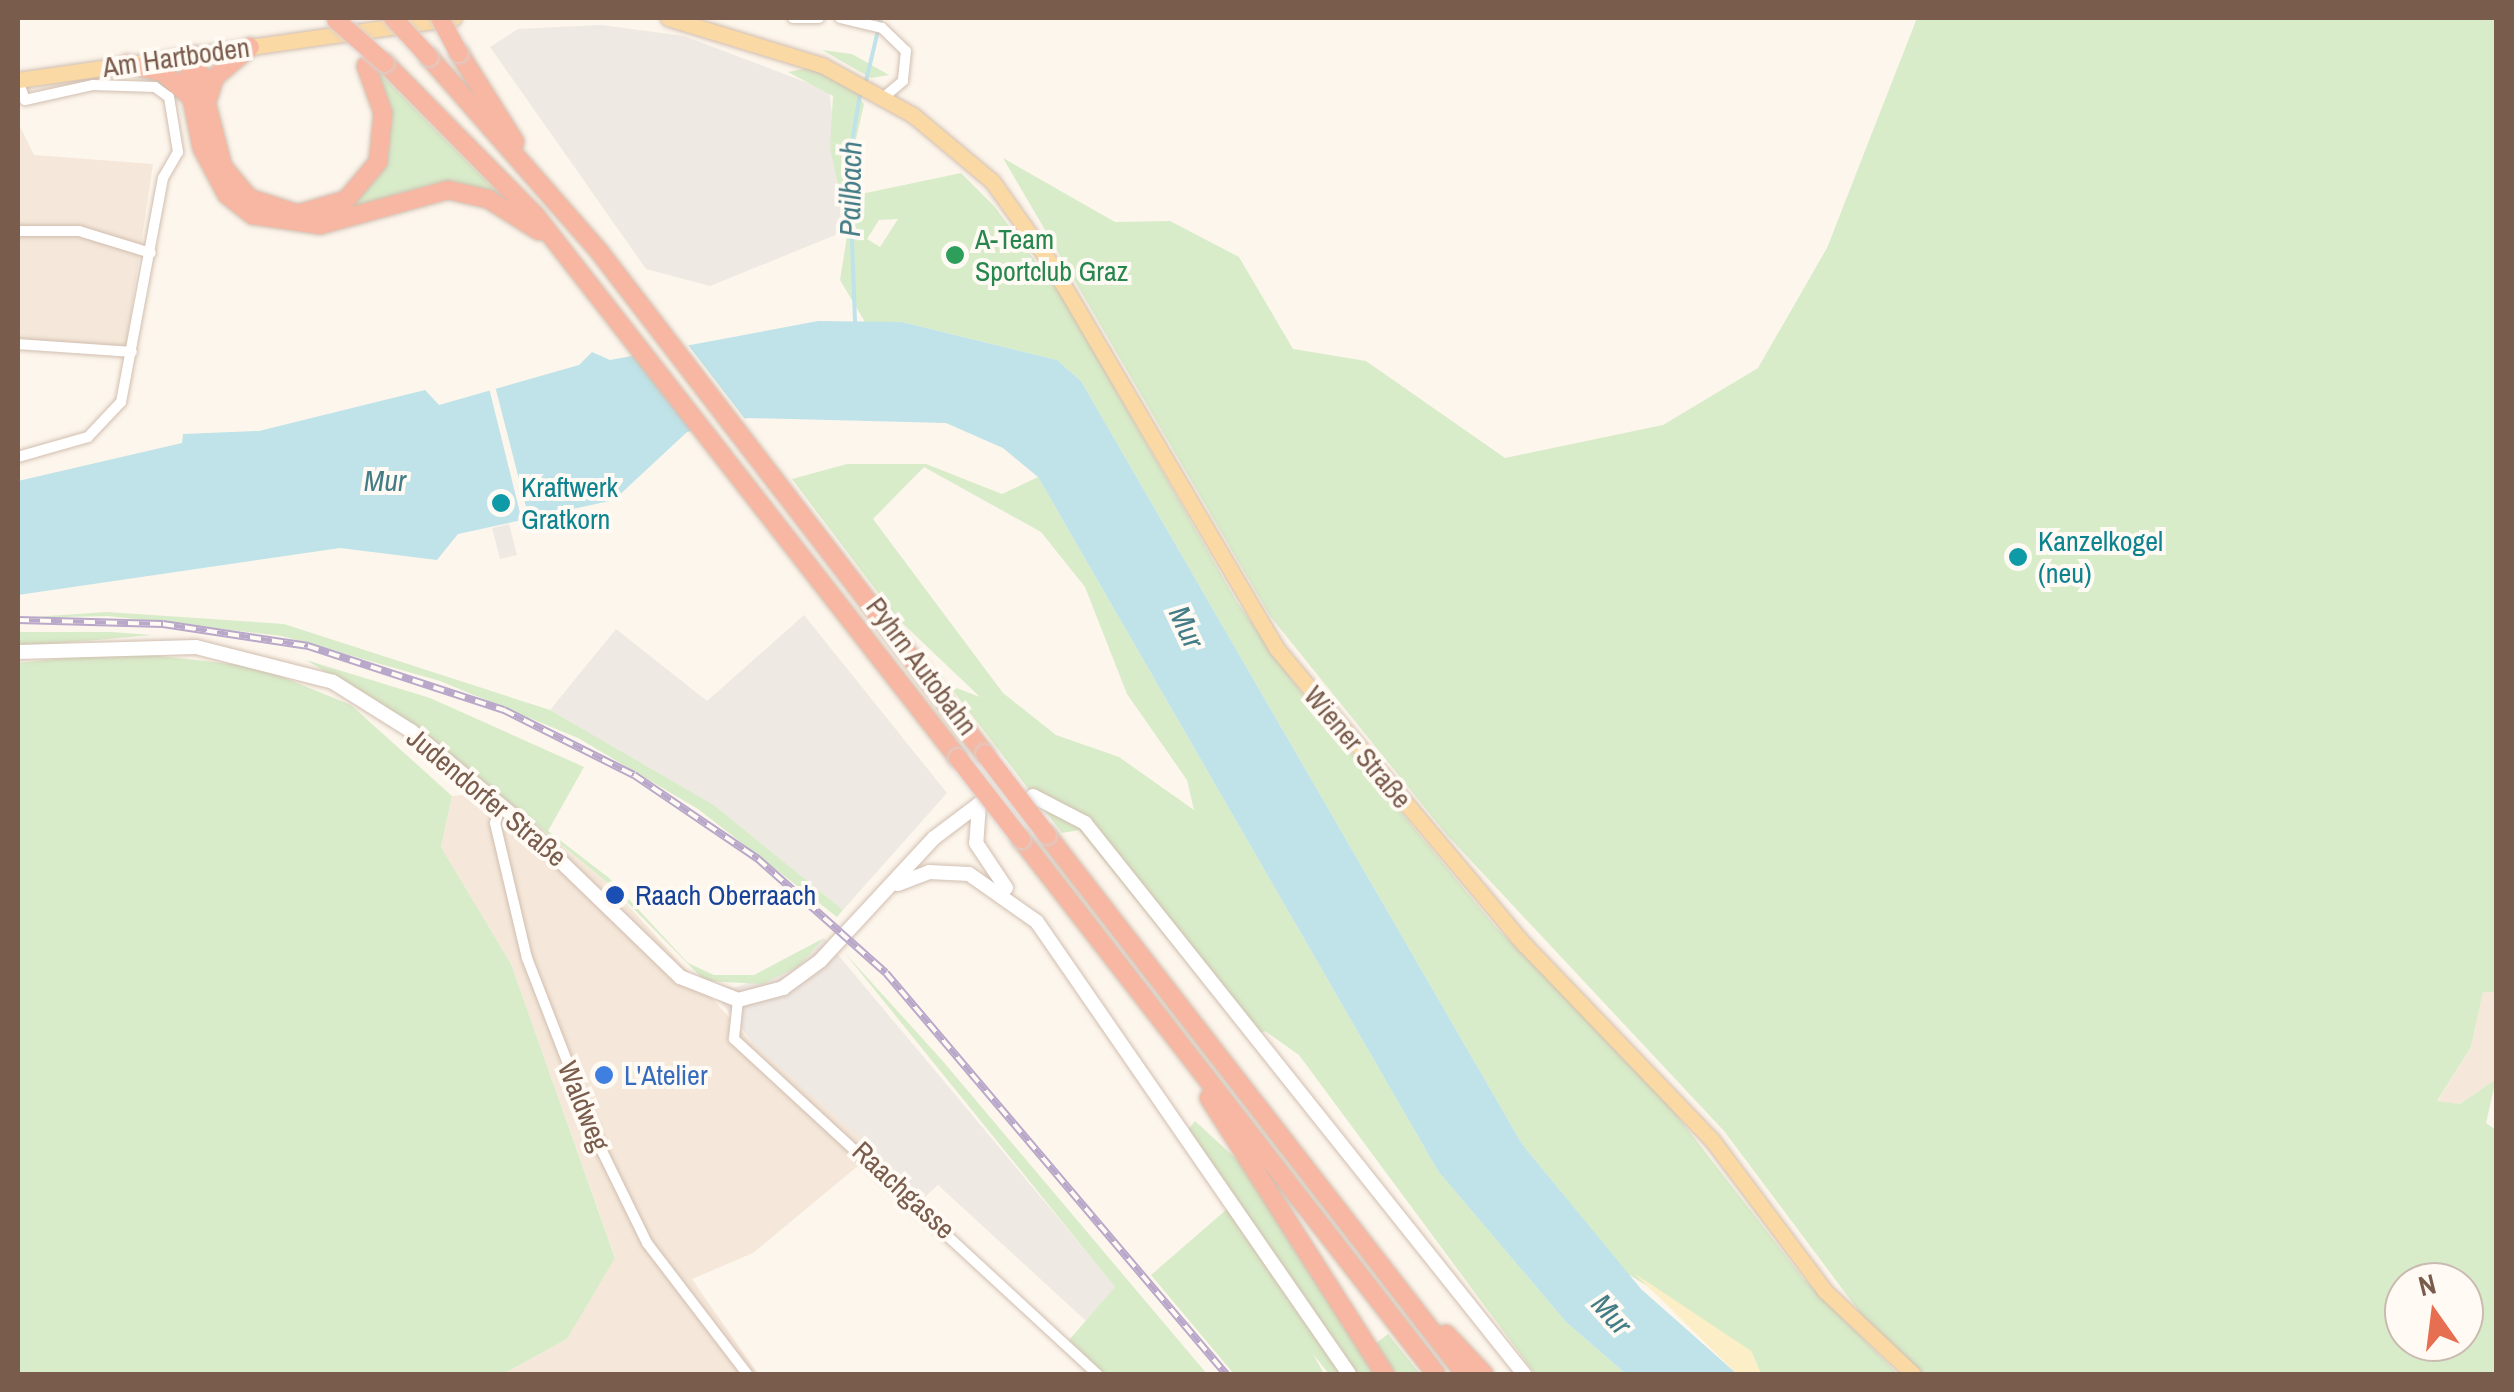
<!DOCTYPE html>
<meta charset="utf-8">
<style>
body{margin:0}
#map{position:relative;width:2514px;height:1392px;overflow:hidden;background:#fdf6ec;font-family:"Archivo Narrow",sans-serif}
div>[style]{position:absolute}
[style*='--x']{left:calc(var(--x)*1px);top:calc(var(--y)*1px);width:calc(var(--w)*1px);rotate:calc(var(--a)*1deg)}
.residential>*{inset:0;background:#f5e8da}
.industrial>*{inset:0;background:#efe9e4}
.green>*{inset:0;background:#d8ecc9}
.sand>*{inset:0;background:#fcefc7}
.water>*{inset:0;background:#bfe3e8}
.pier>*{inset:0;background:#fdf6ec}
.stream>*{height:4px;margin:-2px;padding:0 2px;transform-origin:2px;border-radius:2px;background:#bfe3e8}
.roads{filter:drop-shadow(0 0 2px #d1beb0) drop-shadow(0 0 2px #d1beb0)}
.minor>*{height:10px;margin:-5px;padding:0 5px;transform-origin:5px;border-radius:5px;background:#fff}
.secondary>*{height:14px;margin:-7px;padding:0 7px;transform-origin:7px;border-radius:7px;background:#fff}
.primary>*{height:15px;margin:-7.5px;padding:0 7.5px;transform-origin:7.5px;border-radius:7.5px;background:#fbd9a5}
.motorway>*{height:18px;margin:-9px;padding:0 9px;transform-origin:9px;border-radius:9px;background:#f7b7a3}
.rail>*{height:8px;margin-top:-4px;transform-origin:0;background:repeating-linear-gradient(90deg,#fffaf3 0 11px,#b9a8c9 0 22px);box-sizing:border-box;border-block:2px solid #b9a8c9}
.bridges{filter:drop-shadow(0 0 2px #dad1cd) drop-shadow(0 0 2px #dad1cd)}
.motorway-bridge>*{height:18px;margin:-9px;padding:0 9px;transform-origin:9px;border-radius:9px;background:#f7b7a3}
.dots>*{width:28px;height:28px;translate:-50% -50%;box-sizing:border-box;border:5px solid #fffaf3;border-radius:50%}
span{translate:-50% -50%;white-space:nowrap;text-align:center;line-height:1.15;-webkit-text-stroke:8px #fffaf3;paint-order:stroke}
.street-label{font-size:28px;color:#7a5c4d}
.leisure-label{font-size:28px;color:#27864d}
.left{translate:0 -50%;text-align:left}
.culture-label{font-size:28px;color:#0d838f}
.transit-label{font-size:28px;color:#164399}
.shop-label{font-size:28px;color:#366cbe}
.water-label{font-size:30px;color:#437c86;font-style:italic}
.frame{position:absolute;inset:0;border:20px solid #7a5c4d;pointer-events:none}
.north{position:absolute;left:2384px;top:1262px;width:100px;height:100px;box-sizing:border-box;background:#fffaf3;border:2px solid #cabbb1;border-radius:50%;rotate:346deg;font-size:28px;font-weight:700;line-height:40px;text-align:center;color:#7a5c4d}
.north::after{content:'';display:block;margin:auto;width:35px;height:45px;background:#e76f51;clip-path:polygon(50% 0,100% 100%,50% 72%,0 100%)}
</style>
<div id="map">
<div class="residential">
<div style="clip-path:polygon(18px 122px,34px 155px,153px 164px,125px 353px,18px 349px)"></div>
<div style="clip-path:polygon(495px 792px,608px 883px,754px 1045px,876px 1151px,753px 1253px,692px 1279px,758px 1374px,503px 1374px,567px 1339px,615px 1257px,511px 964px,441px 847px,452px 796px)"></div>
<div style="clip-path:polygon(2483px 992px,2496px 992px,2496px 1079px,2460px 1104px,2437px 1102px,2471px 1047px)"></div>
</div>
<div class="industrial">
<div style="clip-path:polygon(601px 25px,684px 36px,829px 91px,848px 230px,710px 286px,646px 269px,490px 47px,518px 29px)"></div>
<div style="clip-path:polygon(509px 524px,517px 555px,500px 559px,492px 528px)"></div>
<div style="clip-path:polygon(804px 615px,947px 793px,843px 910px,714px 805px,550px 710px,616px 629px,707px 701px)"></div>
<div style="clip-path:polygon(824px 938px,1116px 1287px,1086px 1321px,938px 1185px,914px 1207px,866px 1163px,875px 1151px,754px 1045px,705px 981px,733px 988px,799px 966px)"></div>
</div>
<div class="green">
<div style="clip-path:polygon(evenodd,1917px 18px,2496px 18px,2496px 992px,2483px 992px,2471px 1047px,2437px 1101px,2460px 1104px,2496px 1079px,2486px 1123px,2496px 1130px,2496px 1374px,1906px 1374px,1724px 1131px,1446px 834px,1270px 616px,1003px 158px,1115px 222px,1170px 221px,1239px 257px,1293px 349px,1366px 361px,1505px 458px,1663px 425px,1758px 368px,1827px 248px,1917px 18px,2404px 1282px,2464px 1282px,2464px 1342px,2404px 1342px,2404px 1282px)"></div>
<div style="clip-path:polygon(822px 50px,852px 54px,889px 75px,871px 78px)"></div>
<div style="clip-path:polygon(373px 67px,498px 193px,437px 183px,303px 223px,255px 212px,230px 190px,220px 177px,208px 149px,196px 68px,220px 173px,252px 206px,301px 219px,345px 207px,377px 176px,390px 120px)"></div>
<div style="clip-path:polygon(evenodd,809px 68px,870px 96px,857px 94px,864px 104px,853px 152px,861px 194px,961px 173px,994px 206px,1063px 298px,1237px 602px,1295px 684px,1494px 925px,1661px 1095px,1803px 1278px,1898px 1374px,1761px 1374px,1751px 1351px,1628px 1274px,1522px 1144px,1081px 381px,1057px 360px,902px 322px,865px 322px,840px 280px,848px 230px,830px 148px,833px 96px,788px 72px,809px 68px,898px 219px,880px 247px,867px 239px,879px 220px,898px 219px)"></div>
<div style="clip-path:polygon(evenodd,847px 464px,926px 464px,1002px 494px,1038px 477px,1438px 1171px,1566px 1322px,1626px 1374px,1535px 1374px,1299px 1055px,1265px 1031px,1249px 1040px,1079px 830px,1062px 833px,949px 685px,980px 697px,897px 618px,792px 479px,847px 464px,924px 467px,1041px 532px,1085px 587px,1127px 694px,1187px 780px,1194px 810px,1119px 757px,1056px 735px,1003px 693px,873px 519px,924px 467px)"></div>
<div style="clip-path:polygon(107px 612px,284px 624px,550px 710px,714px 805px,843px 910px,837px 917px,698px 809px,578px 738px,440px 681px,282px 636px,108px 616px,18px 618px)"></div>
<div style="clip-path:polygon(18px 632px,111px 632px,152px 635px,18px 647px)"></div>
<div style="clip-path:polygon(124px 652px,258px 667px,351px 705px,452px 796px,441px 847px,511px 964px,615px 1258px,567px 1339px,503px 1374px,18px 1374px,18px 663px)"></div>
<div style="clip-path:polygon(306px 660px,430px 698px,584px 767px,548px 831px,609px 878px,688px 963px,714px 975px,754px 975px,824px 938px,799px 966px,762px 984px,705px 981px,608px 883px,418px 728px)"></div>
<div style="clip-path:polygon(844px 952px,941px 1059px,1207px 1374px,1105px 1374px,1069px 1340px,1115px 1287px)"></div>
<div style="clip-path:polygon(1195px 1121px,1244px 1166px,1375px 1374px,1356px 1374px,1295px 1293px,1188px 1130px)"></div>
<div style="clip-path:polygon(1227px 1209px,1289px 1300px,1345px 1374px,1329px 1374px,1313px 1354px,1324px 1374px,1234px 1374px,1151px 1275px)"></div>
<div style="clip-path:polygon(1388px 1334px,1420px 1374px,1395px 1374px,1375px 1344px)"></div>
</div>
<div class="sand">
<div style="clip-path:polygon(1634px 1273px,1751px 1351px,1761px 1374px,1737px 1374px)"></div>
</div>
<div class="water">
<div style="clip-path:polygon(818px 321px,902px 322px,1057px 360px,1081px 381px,1522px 1144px,1641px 1289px,1737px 1374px,1626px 1374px,1566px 1322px,1438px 1171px,1038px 477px,1003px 448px,946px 423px,748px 418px,687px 432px,614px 500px,458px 534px,437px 560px,340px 548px,18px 595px,18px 481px,182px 443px,183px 434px,259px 431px,425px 390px,439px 405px,579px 365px,592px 352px,610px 360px)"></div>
</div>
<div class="pier">
<div style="clip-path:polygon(685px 341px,748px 423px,697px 435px,632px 351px)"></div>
<div style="clip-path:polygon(495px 386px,529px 518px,522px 521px,489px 388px)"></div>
</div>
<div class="stream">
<div style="--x:866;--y:81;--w:65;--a:-76.6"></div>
<div style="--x:855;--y:322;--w:162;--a:-92.1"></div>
<div style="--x:849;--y:160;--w:67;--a:-80.5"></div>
</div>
<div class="roads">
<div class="minor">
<div style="--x:793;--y:18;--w:26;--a:0"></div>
<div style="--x:840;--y:18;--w:43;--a:13.4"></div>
<div style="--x:882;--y:28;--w:33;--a:44"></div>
<div style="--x:906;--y:51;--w:30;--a:96"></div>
<div style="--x:903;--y:81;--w:26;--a:140"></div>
<div style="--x:18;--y:80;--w:21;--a:71"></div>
<div style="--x:25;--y:100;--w:70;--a:-12.4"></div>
<div style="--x:93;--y:85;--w:62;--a:1.8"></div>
<div style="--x:155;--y:87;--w:17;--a:36"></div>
<div style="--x:169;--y:97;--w:56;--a:80.7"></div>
<div style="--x:178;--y:152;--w:30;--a:120"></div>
<div style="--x:163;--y:178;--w:228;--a:100.6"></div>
<div style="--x:121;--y:402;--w:48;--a:133.3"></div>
<div style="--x:88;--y:437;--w:73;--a:164.1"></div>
<div style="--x:18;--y:231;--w:61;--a:0"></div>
<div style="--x:79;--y:231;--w:75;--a:17"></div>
<div style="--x:18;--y:344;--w:114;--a:4"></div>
<div style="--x:501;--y:805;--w:19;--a:108"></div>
<div style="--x:495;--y:823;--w:139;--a:76.7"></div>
<div style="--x:527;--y:958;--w:207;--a:68.8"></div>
<div style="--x:602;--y:1151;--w:102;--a:63.9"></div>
<div style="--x:647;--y:1243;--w:165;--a:52.6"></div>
<div style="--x:738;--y:1000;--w:39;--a:96"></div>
<div style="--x:734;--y:1039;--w:494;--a:42.7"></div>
</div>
<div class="secondary">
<div style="--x:18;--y:652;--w:178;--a:-1.6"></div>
<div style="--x:196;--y:647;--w:141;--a:14.3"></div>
<div style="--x:333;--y:682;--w:92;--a:32.1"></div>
<div style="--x:411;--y:731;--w:138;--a:39.7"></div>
<div style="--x:517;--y:819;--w:227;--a:44.1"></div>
<div style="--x:680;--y:977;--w:62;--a:21.6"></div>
<div style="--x:738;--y:1000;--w:47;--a:-14.9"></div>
<div style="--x:783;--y:988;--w:46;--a:-36.1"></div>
<div style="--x:820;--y:961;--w:168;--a:-47.2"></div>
<div style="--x:934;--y:838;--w:56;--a:-37.1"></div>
<div style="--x:1033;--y:796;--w:59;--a:27.4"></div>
<div style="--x:1085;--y:823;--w:705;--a:51.45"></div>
<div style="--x:979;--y:804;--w:39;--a:94"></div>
<div style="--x:976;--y:843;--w:54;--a:56.3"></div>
<div style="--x:898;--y:884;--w:33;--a:-21"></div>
<div style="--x:929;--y:872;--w:40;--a:2.9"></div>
<div style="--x:969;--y:874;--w:83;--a:35.2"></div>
<div style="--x:1037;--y:922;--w:549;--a:55.38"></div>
</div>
<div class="primary">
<div style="--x:668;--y:18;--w:161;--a:17"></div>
<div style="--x:822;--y:65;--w:104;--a:28.8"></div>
<div style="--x:913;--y:115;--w:103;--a:39.9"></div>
<div style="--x:992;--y:181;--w:102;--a:54.6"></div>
<div style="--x:1051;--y:264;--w:446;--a:59.6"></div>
<div style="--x:1277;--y:649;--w:385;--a:50.1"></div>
<div style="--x:1524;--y:944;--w:272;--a:46.2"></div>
<div style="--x:1712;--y:1140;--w:189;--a:53.2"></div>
<div style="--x:1825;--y:1291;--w:121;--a:43.3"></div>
<div style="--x:18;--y:80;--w:440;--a:-8.1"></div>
</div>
<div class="motorway">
<div style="--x:459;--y:53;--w:105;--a:57.8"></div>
<div style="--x:194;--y:55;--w:26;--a:103"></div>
<div style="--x:188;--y:80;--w:69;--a:78.4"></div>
<div style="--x:202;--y:148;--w:53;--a:62"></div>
<div style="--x:227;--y:195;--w:33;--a:38"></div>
<div style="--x:253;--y:215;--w:68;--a:8.5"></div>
<div style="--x:320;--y:225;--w:133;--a:-15.3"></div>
<div style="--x:448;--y:190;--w:41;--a:12.7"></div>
<div style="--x:488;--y:199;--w:60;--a:32.1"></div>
<div style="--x:194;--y:55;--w:116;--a:75.5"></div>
<div style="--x:223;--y:167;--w:40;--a:50"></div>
<div style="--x:249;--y:198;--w:52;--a:18.1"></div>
<div style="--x:298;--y:214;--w:50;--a:-16.3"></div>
<div style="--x:346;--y:200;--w:50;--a:-49.9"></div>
<div style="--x:378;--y:162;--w:49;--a:-84.2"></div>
<div style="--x:383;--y:113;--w:50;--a:-109.9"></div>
<div style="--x:429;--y:57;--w:257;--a:48.8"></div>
<div style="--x:598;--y:250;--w:635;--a:52.48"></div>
<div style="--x:385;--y:63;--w:214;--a:45.4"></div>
<div style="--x:535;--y:215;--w:688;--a:52.08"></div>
<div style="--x:127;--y:64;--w:37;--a:13"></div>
<div style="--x:163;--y:72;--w:36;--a:42"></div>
<div style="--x:208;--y:98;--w:22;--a:-72"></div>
<div style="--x:215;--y:77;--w:46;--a:-40.6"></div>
<div style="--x:1047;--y:835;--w:682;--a:52.21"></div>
<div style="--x:1021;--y:839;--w:677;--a:52.2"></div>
<div style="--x:1209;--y:1098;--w:327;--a:57.5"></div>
<div style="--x:1446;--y:1334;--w:55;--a:46.5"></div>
</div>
</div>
<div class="rail">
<div style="--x:18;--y:620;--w:145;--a:1.6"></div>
<div style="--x:163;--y:624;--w:147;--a:8.6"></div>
<div style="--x:308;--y:646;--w:206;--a:18.1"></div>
<div style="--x:504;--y:710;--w:145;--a:26.6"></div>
<div style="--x:634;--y:775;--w:150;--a:34.1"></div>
<div style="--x:758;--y:859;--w:171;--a:41.7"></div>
<div style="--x:886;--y:973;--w:526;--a:49.71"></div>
</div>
<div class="bridges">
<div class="motorway-bridge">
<div style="--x:393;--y:18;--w:53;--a:47.3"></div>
<div style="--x:440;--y:18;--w:40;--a:62"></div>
<div style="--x:336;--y:20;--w:65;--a:41.3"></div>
<div style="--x:985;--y:754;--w:102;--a:52.6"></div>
<div style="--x:958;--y:758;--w:103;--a:52.1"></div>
</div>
</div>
<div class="dots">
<div style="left:955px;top:255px;background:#2e9e5b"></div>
<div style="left:501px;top:503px;background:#0f9aa8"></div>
<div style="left:2018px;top:557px;background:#0f9aa8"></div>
<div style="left:615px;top:895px;background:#1a4fb4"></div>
<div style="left:604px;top:1075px;background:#3f7fe0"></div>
</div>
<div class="street-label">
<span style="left:176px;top:57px;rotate:-8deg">Am Hartboden</span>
<span style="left:922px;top:666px;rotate:53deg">Pyhrn Autobahn</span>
<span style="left:1358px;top:747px;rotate:50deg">Wiener Straße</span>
<span style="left:487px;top:797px;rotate:40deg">Judendorfer Straße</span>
<span style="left:584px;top:1106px;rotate:68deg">Waldweg</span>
<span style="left:904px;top:1190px;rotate:43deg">Raachgasse</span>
</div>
<div class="leisure-label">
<span class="left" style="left:975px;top:255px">A-Team<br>Sportclub Graz</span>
</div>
<div class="culture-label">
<span class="left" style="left:521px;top:503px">Kraftwerk<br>Gratkorn</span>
<span class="left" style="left:2038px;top:557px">Kanzelkogel<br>(neu)</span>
</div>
<div class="transit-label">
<span class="left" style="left:635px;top:895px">Raach Oberraach</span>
</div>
<div class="shop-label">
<span class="left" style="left:624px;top:1075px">L'Atelier</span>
</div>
<div class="water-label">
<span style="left:850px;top:189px;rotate:-89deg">Pailbach</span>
<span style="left:385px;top:480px">Mur</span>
<span style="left:1187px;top:627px;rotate:65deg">Mur</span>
<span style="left:1612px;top:1314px;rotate:48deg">Mur</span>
</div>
<div class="frame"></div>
<div class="north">N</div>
</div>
